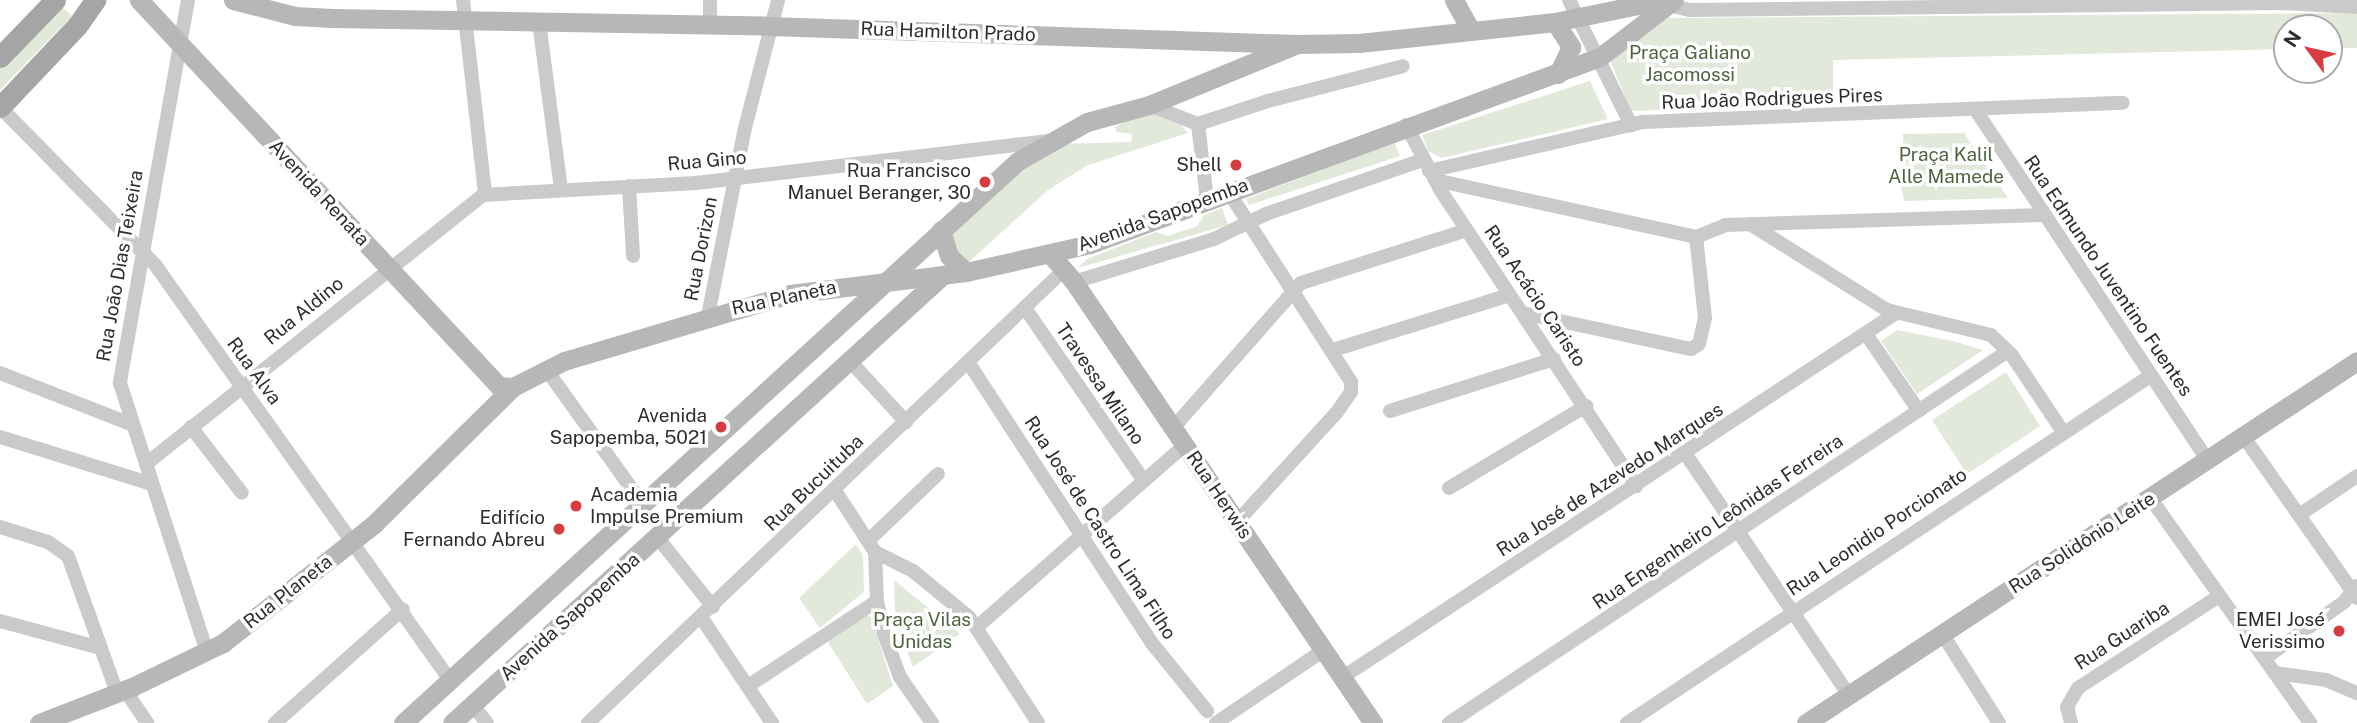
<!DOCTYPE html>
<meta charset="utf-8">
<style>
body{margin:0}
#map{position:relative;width:2357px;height:723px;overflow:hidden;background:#fff;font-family:"Public Sans",sans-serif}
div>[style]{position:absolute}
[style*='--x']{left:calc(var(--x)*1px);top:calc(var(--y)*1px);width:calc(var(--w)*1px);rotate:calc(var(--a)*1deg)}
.green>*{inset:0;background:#e2e9db}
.street>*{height:14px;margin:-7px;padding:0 7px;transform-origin:7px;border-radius:7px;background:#cacaca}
.secondary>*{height:19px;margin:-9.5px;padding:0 9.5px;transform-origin:9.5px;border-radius:9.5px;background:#b7b7b7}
.primary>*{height:21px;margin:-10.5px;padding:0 10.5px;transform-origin:10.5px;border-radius:10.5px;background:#a5a5a5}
.dots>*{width:19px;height:19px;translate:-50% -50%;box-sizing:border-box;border:4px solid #fff;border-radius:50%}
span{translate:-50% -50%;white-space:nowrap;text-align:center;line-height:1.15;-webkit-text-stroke:7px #fff;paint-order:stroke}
.street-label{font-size:19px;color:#2d2d2d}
.park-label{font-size:19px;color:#4e643e}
.poi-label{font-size:19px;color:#2d2d2d}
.right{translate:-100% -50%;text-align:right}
.left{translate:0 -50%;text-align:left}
.north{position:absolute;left:2273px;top:14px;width:70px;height:70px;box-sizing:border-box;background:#fff;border:2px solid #ababab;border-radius:50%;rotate:303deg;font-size:19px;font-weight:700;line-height:28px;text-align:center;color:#2d2d2d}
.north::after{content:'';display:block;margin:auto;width:24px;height:32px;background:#d73c40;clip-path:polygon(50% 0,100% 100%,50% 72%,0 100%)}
</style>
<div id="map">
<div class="green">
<div style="clip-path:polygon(60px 5px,72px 16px,0 90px,0 60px)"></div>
<div style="clip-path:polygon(2357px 13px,2357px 48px,2329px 48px,2329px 28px,2287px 28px,2287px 49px,1833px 60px,1833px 105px,1631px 111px,1611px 63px,1614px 54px,1662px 18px)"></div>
<div style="clip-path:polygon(1590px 81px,1608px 119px,1442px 158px,1428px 151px,1422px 135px)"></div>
<div style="clip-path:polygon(1146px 111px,1181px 125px,1188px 133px,1088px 165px,1048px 190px,969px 262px,953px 256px,951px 229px,995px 188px,1058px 144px,1131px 142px,1132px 134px,1116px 132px,1115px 127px)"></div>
<div style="clip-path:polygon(1964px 133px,2008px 198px,1904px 201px,1899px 176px,1903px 176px,1903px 134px)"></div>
<div style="clip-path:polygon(1394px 142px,1400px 156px,1255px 203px,1249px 205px,1246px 199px)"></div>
<div style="clip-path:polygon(1222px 208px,1228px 225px,1078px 268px,1087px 259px,1156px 232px,1168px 236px,1197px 226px,1204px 215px)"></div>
<div style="clip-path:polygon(1897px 330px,1953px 341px,1983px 350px,1917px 394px,1881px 341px)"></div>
<div style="clip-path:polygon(2006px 372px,2040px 426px,1967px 474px,1932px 420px)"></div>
<div style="clip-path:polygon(856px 544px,863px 556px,864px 592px,820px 628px,799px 598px)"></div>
<div style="clip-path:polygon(894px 580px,960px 634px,913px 667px,895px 618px)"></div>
<div style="clip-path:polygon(864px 613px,871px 617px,893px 686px,867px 704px,828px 642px)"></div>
</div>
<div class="street">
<div style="--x:188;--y:0;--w:389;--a:100.1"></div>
<div style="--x:120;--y:383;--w:284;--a:72.1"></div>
<div style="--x:463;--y:0;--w:195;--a:83.5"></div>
<div style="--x:710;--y:0;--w:25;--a:90"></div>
<div style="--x:1569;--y:0;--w:140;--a:63.6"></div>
<div style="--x:1668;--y:5;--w:23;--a:13"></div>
<div style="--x:1690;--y:10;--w:590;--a:-0.68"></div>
<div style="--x:2280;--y:3;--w:77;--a:3"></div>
<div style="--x:539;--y:22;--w:168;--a:82.5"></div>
<div style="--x:1149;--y:105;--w:53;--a:21.2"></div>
<div style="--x:0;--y:107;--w:223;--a:45.5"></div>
<div style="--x:156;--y:266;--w:508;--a:54.62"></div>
<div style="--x:1977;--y:112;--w:419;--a:56.5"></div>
<div style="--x:1198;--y:124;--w:74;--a:-18.2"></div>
<div style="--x:1268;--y:101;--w:139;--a:-14.5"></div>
<div style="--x:1198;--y:124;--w:77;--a:83.2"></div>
<div style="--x:1406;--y:125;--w:75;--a:62.1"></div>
<div style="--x:1441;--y:191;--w:354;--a:56.5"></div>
<div style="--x:1429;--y:171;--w:220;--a:-12.9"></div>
<div style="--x:1643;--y:122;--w:480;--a:-2.3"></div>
<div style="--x:1435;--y:180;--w:267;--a:12.3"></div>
<div style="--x:1696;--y:237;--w:31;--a:-22"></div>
<div style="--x:1725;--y:225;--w:318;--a:-1.8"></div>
<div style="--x:629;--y:186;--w:70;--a:86.7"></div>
<div style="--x:1228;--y:191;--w:227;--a:57.2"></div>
<div style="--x:1351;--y:382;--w:10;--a:90"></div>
<div style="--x:1351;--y:392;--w:24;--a:125"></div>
<div style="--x:1337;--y:412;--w:149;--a:132.3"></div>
<div style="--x:1750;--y:224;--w:162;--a:32.1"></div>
<div style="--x:1887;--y:310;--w:107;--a:13.5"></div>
<div style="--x:1991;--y:335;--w:28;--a:44"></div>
<div style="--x:2011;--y:354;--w:94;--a:56.3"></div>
<div style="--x:1074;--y:282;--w:146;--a:-17.1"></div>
<div style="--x:1214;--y:239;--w:58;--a:-25.7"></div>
<div style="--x:1266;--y:214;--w:166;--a:-19"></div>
<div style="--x:1025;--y:308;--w:210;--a:55.5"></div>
<div style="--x:1523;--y:313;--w:172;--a:12.1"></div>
<div style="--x:1691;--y:349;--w:9;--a:-32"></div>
<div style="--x:1699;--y:344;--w:27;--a:-77"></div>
<div style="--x:1705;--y:318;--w:81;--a:-96.3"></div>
<div style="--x:708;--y:316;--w:192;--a:-78.9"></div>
<div style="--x:745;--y:128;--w:132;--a:-75.5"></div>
<div style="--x:1866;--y:334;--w:93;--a:55.5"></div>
<div style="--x:1333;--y:350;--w:185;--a:-17.3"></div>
<div style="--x:850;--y:361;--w:83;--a:47.4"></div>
<div style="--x:968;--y:362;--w:334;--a:56.8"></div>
<div style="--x:1151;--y:642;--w:89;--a:50.9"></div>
<div style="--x:546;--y:369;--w:168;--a:54.4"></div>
<div style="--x:0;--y:373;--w:141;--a:21.3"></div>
<div style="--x:1390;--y:411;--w:172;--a:-17.6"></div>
<div style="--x:191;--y:427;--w:83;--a:52.3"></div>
<div style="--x:1173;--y:428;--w:193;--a:-48.6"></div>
<div style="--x:1301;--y:283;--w:174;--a:-17.7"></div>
<div style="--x:0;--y:437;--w:159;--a:17.2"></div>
<div style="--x:2244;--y:437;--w:197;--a:54.9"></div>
<div style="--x:1685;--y:453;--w:292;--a:55.9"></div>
<div style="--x:146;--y:464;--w:431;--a:-38.6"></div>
<div style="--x:483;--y:195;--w:213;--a:-3.2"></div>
<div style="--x:696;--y:183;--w:354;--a:-6.8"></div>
<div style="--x:1449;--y:488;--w:160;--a:-30.9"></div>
<div style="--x:834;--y:489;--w:75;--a:56.9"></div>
<div style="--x:875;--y:552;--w:49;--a:87.7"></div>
<div style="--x:877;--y:601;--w:34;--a:78"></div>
<div style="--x:884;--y:634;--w:46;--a:69.6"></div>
<div style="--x:900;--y:677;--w:56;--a:55.2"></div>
<div style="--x:2151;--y:499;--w:275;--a:54.6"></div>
<div style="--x:2299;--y:515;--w:70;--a:-33.9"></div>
<div style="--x:0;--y:527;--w:50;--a:17.4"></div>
<div style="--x:48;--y:542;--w:24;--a:35"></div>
<div style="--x:68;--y:556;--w:145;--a:70.3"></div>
<div style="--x:658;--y:538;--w:88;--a:51.4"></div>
<div style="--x:870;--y:539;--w:94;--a:-43.7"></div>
<div style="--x:875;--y:552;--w:42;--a:26.6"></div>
<div style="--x:913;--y:571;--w:72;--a:39.4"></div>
<div style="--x:969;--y:617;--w:126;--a:56.9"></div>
<div style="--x:701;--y:617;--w:128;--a:56.2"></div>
<div style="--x:0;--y:621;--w:104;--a:15.1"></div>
<div style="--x:977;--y:627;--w:276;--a:-41.2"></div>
<div style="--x:1943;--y:635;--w:104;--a:57.5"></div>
<div style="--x:2265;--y:658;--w:97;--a:-35.3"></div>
<div style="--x:2344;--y:602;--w:20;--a:-53"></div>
<div style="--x:2275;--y:673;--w:51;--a:7.8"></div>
<div style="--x:2326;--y:680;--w:34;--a:23"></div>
<div style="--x:1343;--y:677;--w:662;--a:-33.35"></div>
<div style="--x:748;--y:686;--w:154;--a:-33.4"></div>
<div style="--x:125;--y:690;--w:40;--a:56"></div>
<div style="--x:472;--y:704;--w:24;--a:52"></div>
<div style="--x:275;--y:723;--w:171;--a:-41.7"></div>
<div style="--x:588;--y:723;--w:659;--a:-43.58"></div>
<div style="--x:1216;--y:723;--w:130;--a:-34.1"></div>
<div style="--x:1449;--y:723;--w:671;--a:-33.64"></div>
<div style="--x:1627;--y:723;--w:628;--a:-33.56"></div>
<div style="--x:2071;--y:723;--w:16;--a:-104"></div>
<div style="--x:2067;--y:707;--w:22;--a:-60"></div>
<div style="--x:2078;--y:688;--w:168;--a:-33.1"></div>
</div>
<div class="secondary">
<div style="--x:139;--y:0;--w:528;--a:47"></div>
<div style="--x:233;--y:0;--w:64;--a:14.5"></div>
<div style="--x:295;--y:16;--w:37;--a:3"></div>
<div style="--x:332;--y:18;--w:438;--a:1"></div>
<div style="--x:770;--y:26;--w:527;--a:1.96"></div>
<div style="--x:1297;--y:44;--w:62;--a:-0.9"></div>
<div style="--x:1359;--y:43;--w:197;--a:-6.1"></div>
<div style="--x:1555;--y:22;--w:109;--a:-11.6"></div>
<div style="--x:1454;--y:0;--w:33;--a:61"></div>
<div style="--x:1555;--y:22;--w:30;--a:57"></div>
<div style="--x:1571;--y:47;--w:30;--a:116"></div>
<div style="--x:941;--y:230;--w:27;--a:73"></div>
<div style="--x:949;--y:256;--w:23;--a:43"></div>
<div style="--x:1050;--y:254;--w:37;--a:49"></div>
<div style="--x:1074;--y:282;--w:533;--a:55.86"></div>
<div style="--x:499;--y:386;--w:14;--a:4"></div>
<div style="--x:513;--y:387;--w:57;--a:-27"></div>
<div style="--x:564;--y:361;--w:236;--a:-16.5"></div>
<div style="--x:790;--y:294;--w:177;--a:-7.1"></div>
<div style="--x:966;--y:272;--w:127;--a:-12.7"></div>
<div style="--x:1090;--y:244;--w:543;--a:-20.14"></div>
<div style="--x:1600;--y:57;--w:93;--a:-37.6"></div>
<div style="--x:39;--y:723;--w:100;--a:-21.2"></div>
<div style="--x:132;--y:687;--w:101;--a:-25.8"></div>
<div style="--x:223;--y:643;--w:192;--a:-38.2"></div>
<div style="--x:374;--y:524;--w:195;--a:-44.6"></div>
<div style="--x:403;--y:723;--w:833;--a:-42.42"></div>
<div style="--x:1018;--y:161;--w:79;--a:-29.5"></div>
<div style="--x:1087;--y:122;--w:64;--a:-15.3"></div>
<div style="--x:1149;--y:105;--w:156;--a:-22.3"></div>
<div style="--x:452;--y:723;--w:665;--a:-42.38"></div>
<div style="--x:1806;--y:723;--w:659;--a:-33.3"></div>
</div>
<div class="primary">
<div style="--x:0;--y:57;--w:79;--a:-46"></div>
<div style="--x:0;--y:107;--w:112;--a:-46.5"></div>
<div style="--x:77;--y:26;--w:32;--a:-55"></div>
</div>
<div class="dots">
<div style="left:1236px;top:165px;background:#d73c40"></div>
<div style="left:985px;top:182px;background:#d73c40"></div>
<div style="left:721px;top:427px;background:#d73c40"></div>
<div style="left:576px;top:506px;background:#d73c40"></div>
<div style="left:559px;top:529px;background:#d73c40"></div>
<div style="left:2339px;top:631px;background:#d73c40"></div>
</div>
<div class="street-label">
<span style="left:948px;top:32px;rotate:2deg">Rua Hamilton Prado</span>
<span style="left:1772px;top:99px;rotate:-2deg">Rua João Rodrigues Pires</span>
<span style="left:707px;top:161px;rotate:-5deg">Rua Gino</span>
<span style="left:319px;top:193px;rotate:47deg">Avenida Renata</span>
<span style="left:1163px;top:215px;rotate:-20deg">Avenida Sapopemba</span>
<span style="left:701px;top:249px;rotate:-79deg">Rua Dorizon</span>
<span style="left:120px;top:266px;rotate:-80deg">Rua João Dias Teixeira</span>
<span style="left:2108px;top:276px;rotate:56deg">Rua Edmundo Juventino Fuentes</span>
<span style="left:1535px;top:296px;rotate:56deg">Rua Acácio Caristo</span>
<span style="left:784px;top:298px;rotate:-12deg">Rua Planeta</span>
<span style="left:304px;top:311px;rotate:-39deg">Rua Aldino</span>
<span style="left:254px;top:371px;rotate:54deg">Rua Alva</span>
<span style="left:1100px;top:384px;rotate:56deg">Travessa Milano</span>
<span style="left:1610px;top:480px;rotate:-33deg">Rua José de Azevedo Marques</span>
<span style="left:814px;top:483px;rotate:-44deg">Rua Bucuituba</span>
<span style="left:1219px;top:495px;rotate:56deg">Rua Herwis</span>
<span style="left:1718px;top:522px;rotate:-34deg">Rua Engenheiro Leônidas Ferreira</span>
<span style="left:1100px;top:528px;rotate:57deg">Rua José de Castro Lima Filho</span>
<span style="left:1877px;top:532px;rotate:-34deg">Rua Leonidio Porcionato</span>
<span style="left:2082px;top:543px;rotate:-33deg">Rua Solidônio Leite</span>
<span style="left:288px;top:592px;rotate:-38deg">Rua Planeta</span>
<span style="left:570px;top:617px;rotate:-42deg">Avenida Sapopemba</span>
<span style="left:2122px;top:636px;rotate:-33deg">Rua Guariba</span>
</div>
<div class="park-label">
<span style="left:1690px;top:64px">Praça Galiano<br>Jacomossi</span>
<span style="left:1946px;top:166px">Praça Kalil<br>Alle Mamede</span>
<span style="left:922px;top:631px">Praça Vilas<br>Unidas</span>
</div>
<div class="poi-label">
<span class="right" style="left:1222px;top:165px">Shell</span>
<span class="right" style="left:971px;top:182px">Rua Francisco<br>Manuel Beranger, 30</span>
<span class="right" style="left:707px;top:427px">Avenida<br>Sapopemba, 5021</span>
<span class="left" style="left:590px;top:506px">Academia<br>Impulse Premium</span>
<span class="right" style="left:545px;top:529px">Edifício<br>Fernando Abreu</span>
<span class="right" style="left:2325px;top:631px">EMEI José<br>Verissimo</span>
</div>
<div class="north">N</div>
</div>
